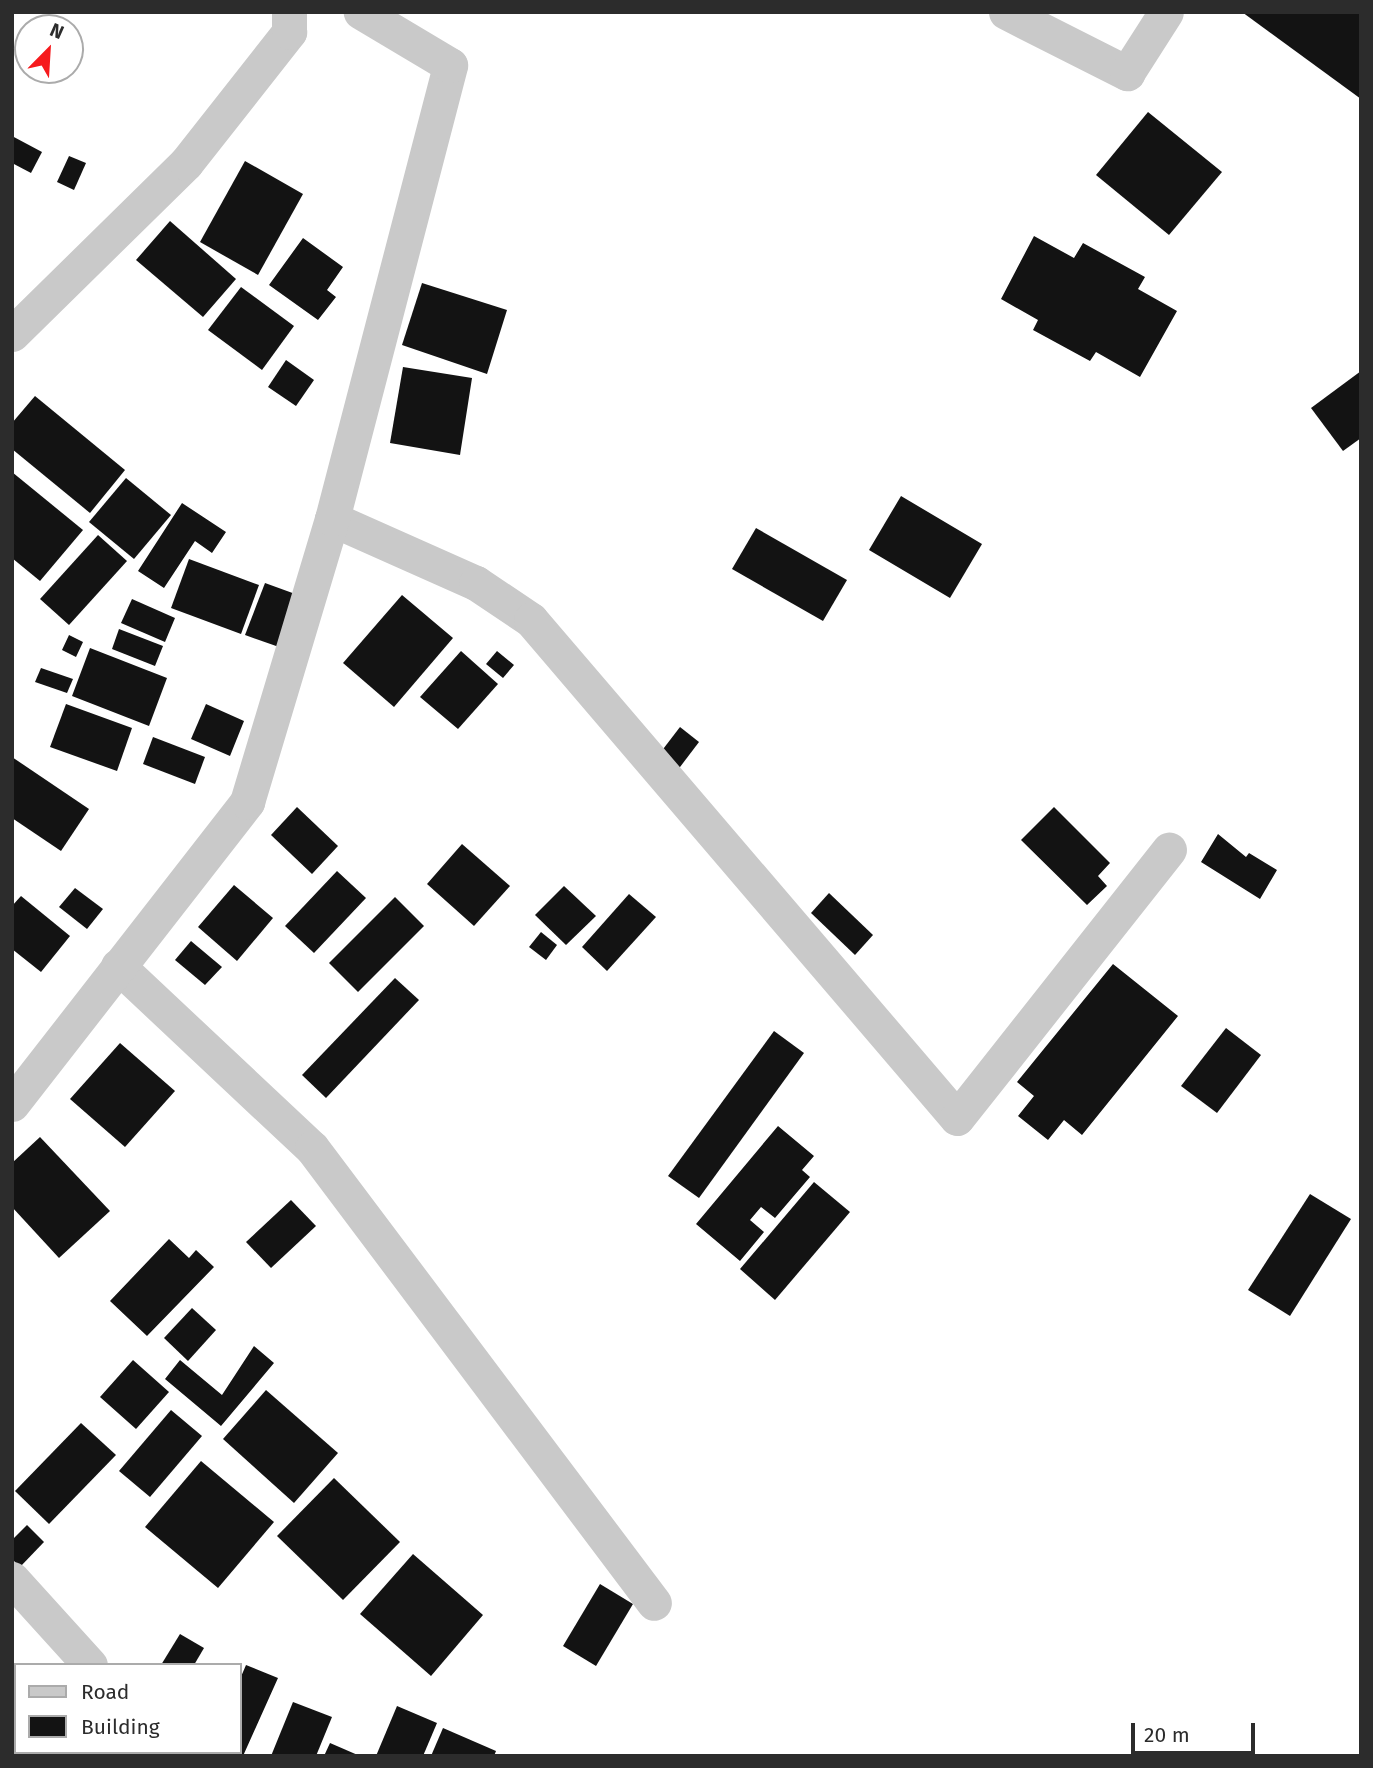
<!DOCTYPE html>
<style>
body{margin:0}
#map{position:relative;width:1373px;height:1768px;overflow:hidden;background:#fff;font-family:"Fira Sans",sans-serif}
div>[style]{position:absolute}
[style*='--x']{left:calc(var(--x)*1px);top:calc(var(--y)*1px);width:calc(var(--w)*1px);rotate:calc(var(--a)*1deg)}
.building>*{inset:0;background:#131313}
.minor>*{height:35px;margin:-17.5px;padding:0 17.5px;transform-origin:17.5px;border-radius:17.5px;background:#c9c9c9}
span{translate:-50% -50%;white-space:nowrap;text-align:center;line-height:1.15;-webkit-text-stroke:7px #fff;paint-order:stroke}
.frame{position:absolute;inset:0;border:14px solid #2c2c2c;pointer-events:none}
.legend{position:absolute;left:14px;top:1663px;width:228px;height:91px;box-sizing:border-box;background:#fff;border:2px solid #ababab;margin:0;padding:9px 12px;list-style:none;font-size:21px;color:#2c2c2c}
.legend li{display:flex;align-items:center;gap:14px;height:35px}
.legend b{width:35px;border:2px solid #ababab}
.north{position:absolute;left:14px;top:14px;width:70px;height:70px;box-sizing:border-box;background:#fff;border:2px solid #ababab;border-radius:50%;rotate:24deg;font-size:19px;font-weight:700;line-height:28px;text-align:center;color:#2c2c2c}
.north::after{content:'';display:block;margin:auto;width:24px;height:32px;background:#f61a1d;clip-path:polygon(50% 0,100% 100%,50% 72%,0 100%)}
.scale{position:absolute;left:1131px;top:1723px;width:124px;height:32px;box-sizing:border-box;border:4px solid #2c2c2c;border-top:0;padding-left:9px;font-size:21px;line-height:24px;white-space:nowrap;color:#2c2c2c;-webkit-text-stroke:5px #fff;paint-order:stroke}
</style>
<div id="map">
<div class="building">
<div style="clip-path:polygon(1242px 12px,1361px 12px,1361px 99px)"></div>
<div style="clip-path:polygon(1148px 112px,1222px 172px,1169px 235px,1096px 175px)"></div>
<div style="clip-path:polygon(12px 136px,42px 152px,31px 173px,12px 163px)"></div>
<div style="clip-path:polygon(69px 156px,86px 163px,74px 190px,57px 182px)"></div>
<div style="clip-path:polygon(245px 161px,303px 194px,258px 275px,200px 242px)"></div>
<div style="clip-path:polygon(170px 221px,236px 279px,203px 317px,136px 260px)"></div>
<div style="clip-path:polygon(1034px 236px,1074px 258px,1083px 243px,1145px 277px,1138px 289px,1177px 311px,1140px 377px,1096px 352px,1090px 361px,1033px 330px,1038px 320px,1001px 299px)"></div>
<div style="clip-path:polygon(303px 238px,343px 267px,327px 290px,336px 297px,318px 320px,269px 285px)"></div>
<div style="clip-path:polygon(422px 283px,507px 310px,487px 374px,402px 345px)"></div>
<div style="clip-path:polygon(241px 287px,294px 326px,262px 370px,208px 330px)"></div>
<div style="clip-path:polygon(286px 360px,314px 380px,296px 406px,268px 387px)"></div>
<div style="clip-path:polygon(403px 367px,472px 378px,460px 455px,390px 443px)"></div>
<div style="clip-path:polygon(1361px 371px,1361px 438px,1343px 451px,1311px 408px)"></div>
<div style="clip-path:polygon(35px 396px,125px 470px,90px 513px,12px 449px,12px 423px)"></div>
<div style="clip-path:polygon(12px 472px,83px 530px,40px 581px,12px 558px)"></div>
<div style="clip-path:polygon(126px 478px,171px 515px,134px 559px,89px 522px)"></div>
<div style="clip-path:polygon(901px 496px,982px 544px,950px 598px,869px 550px)"></div>
<div style="clip-path:polygon(182px 503px,226px 532px,212px 553px,195px 541px,164px 588px,138px 571px)"></div>
<div style="clip-path:polygon(756px 528px,847px 580px,823px 621px,732px 569px)"></div>
<div style="clip-path:polygon(98px 535px,127px 561px,69px 625px,40px 599px)"></div>
<div style="clip-path:polygon(189px 559px,259px 585px,241px 634px,171px 608px)"></div>
<div style="clip-path:polygon(265px 583px,298px 595px,279px 647px,245px 635px)"></div>
<div style="clip-path:polygon(402px 595px,453px 638px,394px 707px,343px 663px)"></div>
<div style="clip-path:polygon(132px 599px,175px 618px,165px 642px,121px 623px)"></div>
<div style="clip-path:polygon(119px 629px,163px 646px,155px 666px,112px 649px)"></div>
<div style="clip-path:polygon(69px 635px,83px 642px,76px 657px,62px 650px)"></div>
<div style="clip-path:polygon(90px 648px,167px 678px,149px 726px,72px 696px)"></div>
<div style="clip-path:polygon(461px 651px,498px 684px,458px 729px,420px 697px)"></div>
<div style="clip-path:polygon(497px 651px,514px 665px,503px 678px,486px 664px)"></div>
<div style="clip-path:polygon(41px 668px,73px 679px,67px 693px,35px 682px)"></div>
<div style="clip-path:polygon(66px 704px,132px 728px,117px 771px,50px 747px)"></div>
<div style="clip-path:polygon(206px 704px,244px 721px,230px 756px,191px 739px)"></div>
<div style="clip-path:polygon(680px 727px,699px 742px,677px 771px,657px 757px)"></div>
<div style="clip-path:polygon(153px 737px,205px 757px,195px 784px,143px 764px)"></div>
<div style="clip-path:polygon(12px 757px,89px 809px,61px 851px,12px 818px)"></div>
<div style="clip-path:polygon(297px 807px,338px 846px,312px 874px,271px 835px)"></div>
<div style="clip-path:polygon(1054px 807px,1110px 863px,1098px 876px,1107px 886px,1087px 905px,1021px 840px)"></div>
<div style="clip-path:polygon(1218px 834px,1246px 857px,1249px 853px,1277px 870px,1260px 899px,1201px 862px)"></div>
<div style="clip-path:polygon(462px 844px,510px 886px,474px 926px,427px 884px)"></div>
<div style="clip-path:polygon(337px 871px,366px 898px,314px 953px,285px 926px)"></div>
<div style="clip-path:polygon(234px 885px,273px 918px,237px 961px,198px 927px)"></div>
<div style="clip-path:polygon(564px 886px,596px 916px,566px 945px,535px 915px)"></div>
<div style="clip-path:polygon(75px 888px,103px 909px,87px 929px,59px 907px)"></div>
<div style="clip-path:polygon(829px 893px,873px 935px,855px 955px,811px 913px)"></div>
<div style="clip-path:polygon(629px 894px,656px 917px,607px 971px,582px 947px)"></div>
<div style="clip-path:polygon(21px 896px,70px 936px,41px 972px,12px 949px,12px 906px)"></div>
<div style="clip-path:polygon(395px 897px,424px 926px,358px 992px,329px 963px)"></div>
<div style="clip-path:polygon(541px 932px,557px 945px,546px 960px,529px 947px)"></div>
<div style="clip-path:polygon(191px 941px,222px 967px,205px 985px,175px 960px)"></div>
<div style="clip-path:polygon(1113px 964px,1178px 1016px,1082px 1135px,1064px 1120px,1048px 1140px,1018px 1116px,1034px 1096px,1017px 1082px)"></div>
<div style="clip-path:polygon(395px 978px,419px 1000px,326px 1098px,302px 1075px)"></div>
<div style="clip-path:polygon(1226px 1028px,1261px 1055px,1217px 1113px,1181px 1086px)"></div>
<div style="clip-path:polygon(774px 1031px,804px 1053px,699px 1198px,668px 1176px)"></div>
<div style="clip-path:polygon(120px 1043px,175px 1091px,125px 1147px,70px 1099px)"></div>
<div style="clip-path:polygon(778px 1126px,814px 1156px,802px 1170px,810px 1177px,775px 1218px,761px 1207px,750px 1220px,764px 1232px,740px 1261px,696px 1224px)"></div>
<div style="clip-path:polygon(40px 1137px,110px 1211px,59px 1258px,12px 1207px,12px 1163px)"></div>
<div style="clip-path:polygon(814px 1182px,850px 1212px,775px 1300px,740px 1269px)"></div>
<div style="clip-path:polygon(1310px 1194px,1351px 1219px,1290px 1316px,1248px 1290px)"></div>
<div style="clip-path:polygon(291px 1200px,316px 1226px,271px 1268px,246px 1242px)"></div>
<div style="clip-path:polygon(169px 1239px,189px 1258px,196px 1250px,214px 1267px,147px 1336px,110px 1301px)"></div>
<div style="clip-path:polygon(192px 1308px,216px 1330px,188px 1361px,164px 1338px)"></div>
<div style="clip-path:polygon(254px 1346px,274px 1363px,221px 1426px,165px 1379px,180px 1360px,222px 1395px)"></div>
<div style="clip-path:polygon(133px 1360px,169px 1392px,136px 1429px,100px 1397px)"></div>
<div style="clip-path:polygon(266px 1390px,338px 1453px,294px 1503px,223px 1439px)"></div>
<div style="clip-path:polygon(171px 1410px,202px 1436px,150px 1497px,119px 1471px)"></div>
<div style="clip-path:polygon(81px 1423px,116px 1455px,49px 1524px,15px 1491px)"></div>
<div style="clip-path:polygon(201px 1461px,274px 1522px,218px 1588px,145px 1527px)"></div>
<div style="clip-path:polygon(334px 1478px,400px 1542px,343px 1600px,277px 1536px)"></div>
<div style="clip-path:polygon(27px 1525px,44px 1542px,20px 1567px,12px 1559px,12px 1540px)"></div>
<div style="clip-path:polygon(413px 1554px,483px 1615px,431px 1676px,360px 1614px)"></div>
<div style="clip-path:polygon(600px 1584px,633px 1604px,596px 1666px,563px 1646px)"></div>
<div style="clip-path:polygon(180px 1634px,204px 1648px,194px 1665px,161px 1665px)"></div>
<div style="clip-path:polygon(246px 1665px,278px 1678px,243px 1756px,235px 1752px,240px 1752px,240px 1679px)"></div>
<div style="clip-path:polygon(293px 1702px,332px 1717px,316px 1756px,271px 1756px)"></div>
<div style="clip-path:polygon(397px 1706px,437px 1723px,423px 1756px,376px 1756px)"></div>
<div style="clip-path:polygon(443px 1728px,496px 1751px,494px 1756px,431px 1756px)"></div>
<div style="clip-path:polygon(12px 1730px,16px 1752px,41px 1756px,12px 1756px)"></div>
<div style="clip-path:polygon(330px 1743px,360px 1756px,324px 1756px)"></div>
</div>
<div class="minor">
<div style="--x:1006;--y:12;--w:136;--a:26.8"></div>
<div style="--x:1127;--y:73;--w:72;--a:-57.4"></div>
<div style="--x:12;--y:334;--w:244;--a:-44.5"></div>
<div style="--x:186;--y:163;--w:167;--a:-51.8"></div>
<div style="--x:289;--y:32;--w:20;--a:-90"></div>
<div style="--x:332;--y:519;--w:158;--a:24"></div>
<div style="--x:476;--y:583;--w:66;--a:33.9"></div>
<div style="--x:531;--y:620;--w:655;--a:49.46"></div>
<div style="--x:957;--y:1118;--w:342;--a:-51.7"></div>
<div style="--x:118;--y:966;--w:266;--a:43.2"></div>
<div style="--x:312;--y:1148;--w:569;--a:53.07"></div>
<div style="--x:12;--y:1104;--w:383;--a:-52.1"></div>
<div style="--x:247;--y:802;--w:295;--a:-73.3"></div>
<div style="--x:332;--y:519;--w:469;--a:-75.4"></div>
<div style="--x:450;--y:65;--w:104;--a:-149.2"></div>
<div style="--x:12;--y:1579;--w:116;--a:47.8"></div>
<div style="--x:169;--y:1752;--w:6;--a:45"></div>
</div>
<div class="frame"></div>
<ul class="legend">
<li><b style="height:9px;background:#c9c9c9"></b>Road</li>
<li><b style="height:19px;background:#131313"></b>Building</li>
</ul>
<div class="north">N</div>
<div class="scale">20 m</div>
</div>
